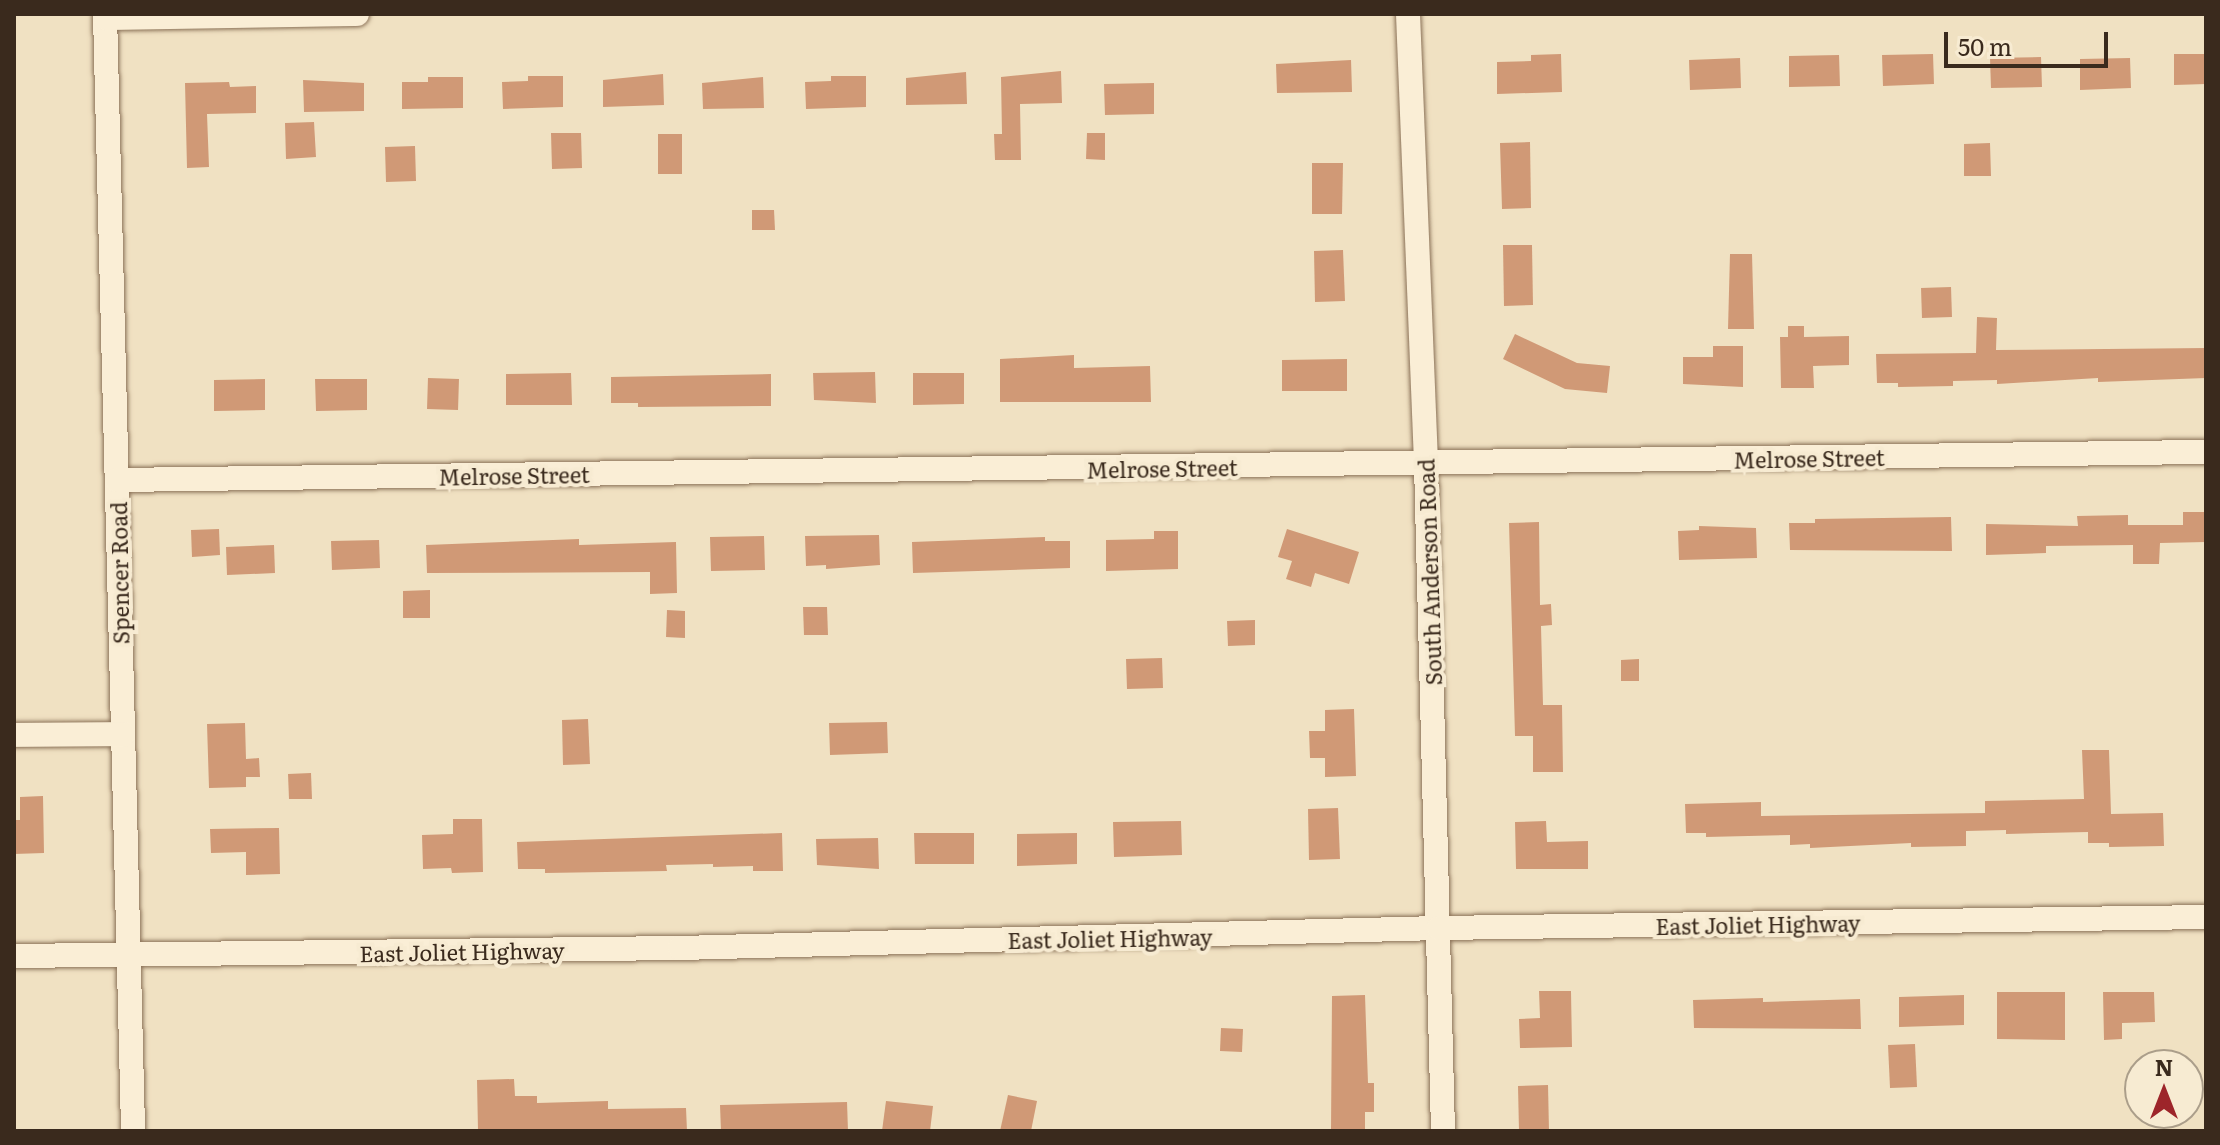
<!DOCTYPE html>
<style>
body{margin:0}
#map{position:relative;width:2220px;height:1145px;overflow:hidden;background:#f0e1c2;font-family:Literata,serif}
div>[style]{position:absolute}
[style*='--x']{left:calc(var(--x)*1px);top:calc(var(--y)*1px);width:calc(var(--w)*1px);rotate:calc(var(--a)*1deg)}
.building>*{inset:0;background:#d09976}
.roads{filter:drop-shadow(0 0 2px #8b7258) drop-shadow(0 0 2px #8b7258)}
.minor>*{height:24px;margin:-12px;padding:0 12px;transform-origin:12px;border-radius:12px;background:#faeed6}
span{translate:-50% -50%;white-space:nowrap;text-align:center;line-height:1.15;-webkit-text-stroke:8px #f7ebd2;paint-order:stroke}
.street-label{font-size:22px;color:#3a2a1d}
.frame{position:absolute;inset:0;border:16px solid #3a2a1d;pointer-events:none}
.north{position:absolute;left:2124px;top:1049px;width:80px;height:80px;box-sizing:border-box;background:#f7ebd2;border:2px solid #ab9e8a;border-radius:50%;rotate:0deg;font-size:22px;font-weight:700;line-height:32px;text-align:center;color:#3a2a1d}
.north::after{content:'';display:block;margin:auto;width:28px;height:36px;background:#9d252a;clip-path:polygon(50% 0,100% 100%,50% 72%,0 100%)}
.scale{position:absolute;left:1944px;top:32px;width:164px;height:36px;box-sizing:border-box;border:4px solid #3a2a1d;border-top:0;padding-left:10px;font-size:24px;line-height:28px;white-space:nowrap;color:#3a2a1d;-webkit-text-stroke:6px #f7ebd2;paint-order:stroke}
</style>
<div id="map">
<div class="building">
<div style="clip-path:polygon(1561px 54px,1562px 92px,1497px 94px,1497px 62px,1531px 61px,1531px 55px)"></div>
<div style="clip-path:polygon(1933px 54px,1934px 84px,1883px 86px,1882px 55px)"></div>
<div style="clip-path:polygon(2174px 54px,2206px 54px,2206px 84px,2174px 85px)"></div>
<div style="clip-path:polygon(1839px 55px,1840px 86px,1789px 87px,1789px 56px)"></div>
<div style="clip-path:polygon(2041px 57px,2042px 87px,1991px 88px,1990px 58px)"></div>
<div style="clip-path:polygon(1740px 58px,1741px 88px,1690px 90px,1689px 60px)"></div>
<div style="clip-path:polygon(2130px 58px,2131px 88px,2080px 90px,2080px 59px)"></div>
<div style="clip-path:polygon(1351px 60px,1352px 92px,1277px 93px,1276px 64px)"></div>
<div style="clip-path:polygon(1061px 71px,1062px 103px,1020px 104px,1021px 160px,995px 160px,994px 134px,1002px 134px,1001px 77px)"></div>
<div style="clip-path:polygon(966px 72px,967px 104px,906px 105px,906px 78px)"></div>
<div style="clip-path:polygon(663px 74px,664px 105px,603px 107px,603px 80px)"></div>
<div style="clip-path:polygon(528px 76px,563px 76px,563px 107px,503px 109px,502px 82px,528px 81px)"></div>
<div style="clip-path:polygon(831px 76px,866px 76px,866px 107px,806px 109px,805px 82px,831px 81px)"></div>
<div style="clip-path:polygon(428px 77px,463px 77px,463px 108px,402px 109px,402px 82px,428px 82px)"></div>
<div style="clip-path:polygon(763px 77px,764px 108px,703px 109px,702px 83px)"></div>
<div style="clip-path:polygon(303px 80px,364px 83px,364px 111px,304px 112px)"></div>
<div style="clip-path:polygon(229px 82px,230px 87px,256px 86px,256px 113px,207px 114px,209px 167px,187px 168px,185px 83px)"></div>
<div style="clip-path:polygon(1154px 83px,1154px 114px,1105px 115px,1104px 84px)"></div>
<div style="clip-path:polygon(314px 122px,316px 157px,286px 159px,285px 123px)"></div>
<div style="clip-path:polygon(551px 133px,581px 133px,582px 168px,552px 169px)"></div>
<div style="clip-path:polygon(1087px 133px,1105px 133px,1105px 160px,1086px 159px)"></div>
<div style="clip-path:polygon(658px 134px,682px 134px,682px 174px,658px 174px)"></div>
<div style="clip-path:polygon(1530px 142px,1531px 208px,1502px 209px,1500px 143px)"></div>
<div style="clip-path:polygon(1990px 143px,1991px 176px,1964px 176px,1964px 144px)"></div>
<div style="clip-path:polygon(415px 146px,416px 181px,386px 182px,385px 147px)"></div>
<div style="clip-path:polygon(1312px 163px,1343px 163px,1342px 214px,1312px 214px)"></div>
<div style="clip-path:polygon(752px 210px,774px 210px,775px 230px,752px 230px)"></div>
<div style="clip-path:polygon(1503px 245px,1532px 245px,1533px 305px,1504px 306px)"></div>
<div style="clip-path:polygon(1343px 250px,1345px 301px,1315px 302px,1314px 251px)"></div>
<div style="clip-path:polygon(1730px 254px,1752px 254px,1754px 329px,1728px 329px)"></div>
<div style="clip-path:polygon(1951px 287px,1952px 317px,1922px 318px,1921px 288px)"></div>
<div style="clip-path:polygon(1977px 317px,1997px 318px,1996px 350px,2206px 348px,2206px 378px,2098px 382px,2098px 378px,1997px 384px,1997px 380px,1953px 381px,1953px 386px,1898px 387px,1898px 383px,1877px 383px,1876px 354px,1976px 353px)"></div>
<div style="clip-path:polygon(1788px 326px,1804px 326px,1804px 337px,1849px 336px,1849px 365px,1813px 366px,1814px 388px,1781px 388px,1780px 337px,1788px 337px)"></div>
<div style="clip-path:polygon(1515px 334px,1577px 363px,1610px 366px,1607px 393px,1565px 389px,1503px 359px)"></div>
<div style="clip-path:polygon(1713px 346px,1743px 346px,1743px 387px,1683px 384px,1683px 357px,1713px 357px)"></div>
<div style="clip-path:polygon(1074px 355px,1074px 368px,1150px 366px,1151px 402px,1000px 402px,1000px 359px)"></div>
<div style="clip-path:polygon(1347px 359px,1347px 391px,1282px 391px,1282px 360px)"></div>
<div style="clip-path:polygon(875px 372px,876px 403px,814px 400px,813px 373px)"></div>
<div style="clip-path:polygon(571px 373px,572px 405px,506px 405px,506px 374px)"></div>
<div style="clip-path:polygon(913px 373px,964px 373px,964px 404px,913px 405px)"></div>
<div style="clip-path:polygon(771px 374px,771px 406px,638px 407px,638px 403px,611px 403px,611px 377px)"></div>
<div style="clip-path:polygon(428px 378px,459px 379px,458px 410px,427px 409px)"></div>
<div style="clip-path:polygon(265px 379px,265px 410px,214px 411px,214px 380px)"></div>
<div style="clip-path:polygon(315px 379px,367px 379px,367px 410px,316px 411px)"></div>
<div style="clip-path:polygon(2183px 512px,2206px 512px,2206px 542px,2160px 543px,2159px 564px,2133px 564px,2133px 545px,2046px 546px,2046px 553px,1986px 555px,1986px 524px,2078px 526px,2077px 516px,2128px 515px,2128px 525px,2183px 525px)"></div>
<div style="clip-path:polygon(1951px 517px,1952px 551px,1790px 550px,1789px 523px,1815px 523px,1815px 519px)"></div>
<div style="clip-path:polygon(1539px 522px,1540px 605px,1551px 604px,1552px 625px,1541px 626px,1543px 705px,1562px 705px,1563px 772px,1533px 772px,1533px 736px,1515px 736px,1509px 523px)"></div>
<div style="clip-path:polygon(1699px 526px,1756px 528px,1757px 558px,1679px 560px,1678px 531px,1699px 530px)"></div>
<div style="clip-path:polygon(219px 529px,220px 555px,192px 557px,191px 530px)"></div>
<div style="clip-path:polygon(1287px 529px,1359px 552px,1349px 584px,1315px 573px,1311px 587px,1286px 579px,1292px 561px,1278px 557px)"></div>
<div style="clip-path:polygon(1154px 531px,1178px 531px,1178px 569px,1106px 571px,1106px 540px,1154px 539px)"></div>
<div style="clip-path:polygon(879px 535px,880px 565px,826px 569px,826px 565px,806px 566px,805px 536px)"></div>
<div style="clip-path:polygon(764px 536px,765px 570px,711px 571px,710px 537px)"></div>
<div style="clip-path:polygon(1045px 537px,1045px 541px,1070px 541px,1070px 568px,913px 573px,912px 542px)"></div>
<div style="clip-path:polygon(579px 539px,579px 545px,676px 542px,677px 593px,650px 594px,650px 572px,427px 573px,426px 545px)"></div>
<div style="clip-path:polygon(379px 540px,380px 568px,332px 570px,331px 541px)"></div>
<div style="clip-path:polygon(274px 545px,275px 573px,227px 575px,226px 547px)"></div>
<div style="clip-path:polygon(430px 590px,430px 618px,403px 618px,403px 591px)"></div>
<div style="clip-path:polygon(803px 607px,827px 607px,828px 635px,804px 635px)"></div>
<div style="clip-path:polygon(667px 610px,685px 611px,685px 638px,666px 637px)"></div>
<div style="clip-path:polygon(1255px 620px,1255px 645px,1228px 646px,1227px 621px)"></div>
<div style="clip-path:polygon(1162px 658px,1163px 688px,1127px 689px,1126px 659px)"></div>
<div style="clip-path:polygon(1639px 659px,1639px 681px,1621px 681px,1621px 660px)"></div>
<div style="clip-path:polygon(1354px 709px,1356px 776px,1325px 777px,1325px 758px,1310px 758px,1309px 731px,1325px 731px,1325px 710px)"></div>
<div style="clip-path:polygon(588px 719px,590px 764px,563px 765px,562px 720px)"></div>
<div style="clip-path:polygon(887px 722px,888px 753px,830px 755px,829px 723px)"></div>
<div style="clip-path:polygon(245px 723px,246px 759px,259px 758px,260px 777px,246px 777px,246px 787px,209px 788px,207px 724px)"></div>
<div style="clip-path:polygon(2082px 750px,2109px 750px,2111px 814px,2163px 813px,2164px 846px,2109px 847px,2109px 843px,2088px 843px,2088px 832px,2006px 834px,2006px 830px,1966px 831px,1966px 846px,1911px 847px,1911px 843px,1810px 848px,1810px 844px,1790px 845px,1790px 835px,1706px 837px,1706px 833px,1686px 833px,1685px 804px,1761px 802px,1761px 816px,1985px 813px,1985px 801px,2084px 799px)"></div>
<div style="clip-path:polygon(311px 773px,312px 799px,289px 799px,288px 774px)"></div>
<div style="clip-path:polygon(43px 796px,44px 853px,14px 854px,14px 820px,20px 820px,20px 797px)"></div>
<div style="clip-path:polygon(1338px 808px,1340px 859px,1309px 860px,1308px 809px)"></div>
<div style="clip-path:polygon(453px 819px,482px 819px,483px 872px,452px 873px,451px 868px,423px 869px,422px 835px,453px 834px)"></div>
<div style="clip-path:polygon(1181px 821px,1182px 855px,1114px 857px,1113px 822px)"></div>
<div style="clip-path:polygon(1546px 821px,1547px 842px,1588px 841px,1588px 869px,1516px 869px,1515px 822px)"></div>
<div style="clip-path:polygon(279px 828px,280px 874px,246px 875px,246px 852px,211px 853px,210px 829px)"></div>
<div style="clip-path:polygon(782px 833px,783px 871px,753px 871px,753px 866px,713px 867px,713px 864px,666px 865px,667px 871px,545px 873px,545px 869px,518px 869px,517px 842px)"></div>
<div style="clip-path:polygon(914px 833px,974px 833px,974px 864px,915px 864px)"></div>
<div style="clip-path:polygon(1077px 833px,1077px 864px,1017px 866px,1017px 834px)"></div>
<div style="clip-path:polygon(878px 838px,879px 869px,817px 865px,816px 839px)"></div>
<div style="clip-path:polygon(1539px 991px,1571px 991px,1572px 1047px,1520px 1048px,1519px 1019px,1540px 1018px)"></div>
<div style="clip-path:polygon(1997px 992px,2065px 992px,2065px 1040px,1997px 1039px)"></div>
<div style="clip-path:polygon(2103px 992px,2154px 992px,2155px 1022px,2122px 1023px,2122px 1039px,2104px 1040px)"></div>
<div style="clip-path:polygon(1365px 995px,1368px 1083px,1374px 1083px,1374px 1112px,1365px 1112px,1365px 1131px,1331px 1131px,1332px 996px)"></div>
<div style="clip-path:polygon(1964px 995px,1964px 1025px,1899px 1027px,1899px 997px)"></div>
<div style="clip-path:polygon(1763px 998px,1763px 1002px,1860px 999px,1861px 1029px,1694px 1028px,1693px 1000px)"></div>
<div style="clip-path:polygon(1221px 1028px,1243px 1029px,1242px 1052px,1220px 1051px)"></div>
<div style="clip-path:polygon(1915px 1044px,1917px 1087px,1890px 1088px,1888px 1045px)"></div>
<div style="clip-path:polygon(514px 1079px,515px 1096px,537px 1096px,537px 1103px,608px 1101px,608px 1109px,686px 1108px,687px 1131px,478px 1131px,477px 1080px)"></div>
<div style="clip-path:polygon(1548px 1085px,1549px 1131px,1519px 1131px,1518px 1086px)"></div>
<div style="clip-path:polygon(1008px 1095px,1037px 1101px,1031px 1131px,1000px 1131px)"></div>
<div style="clip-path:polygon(886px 1101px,933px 1106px,930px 1131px,882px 1131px)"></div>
<div style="clip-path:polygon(847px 1102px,848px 1131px,721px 1131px,720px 1105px)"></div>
</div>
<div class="roads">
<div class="minor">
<div style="--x:105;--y:14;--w:1117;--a:88.56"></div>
<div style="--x:1408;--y:14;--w:450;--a:87.7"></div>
<div style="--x:1426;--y:464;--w:667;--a:88.54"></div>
<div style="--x:106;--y:18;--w:251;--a:-0.9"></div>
<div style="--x:117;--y:480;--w:2089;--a:-0.77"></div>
<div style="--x:14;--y:735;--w:109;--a:-0.5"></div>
<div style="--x:14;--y:956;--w:666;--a:-0.69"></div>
<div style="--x:680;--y:948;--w:759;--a:-1.51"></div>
<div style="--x:1439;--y:928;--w:767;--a:-0.82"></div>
</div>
</div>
<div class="street-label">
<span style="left:1809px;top:458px;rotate:-1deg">Melrose Street</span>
<span style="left:1162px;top:468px;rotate:-1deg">Melrose Street</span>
<span style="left:514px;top:475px;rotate:-1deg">Melrose Street</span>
<span style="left:1429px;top:572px;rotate:-92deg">South Anderson Road</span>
<span style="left:119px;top:573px;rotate:-91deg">Spencer Road</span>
<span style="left:1758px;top:924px;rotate:-1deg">East Joliet Highway</span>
<span style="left:1110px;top:938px;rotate:-1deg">East Joliet Highway</span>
<span style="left:462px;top:951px;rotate:-1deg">East Joliet Highway</span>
</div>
<div class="frame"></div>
<div class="north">N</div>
<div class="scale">50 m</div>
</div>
